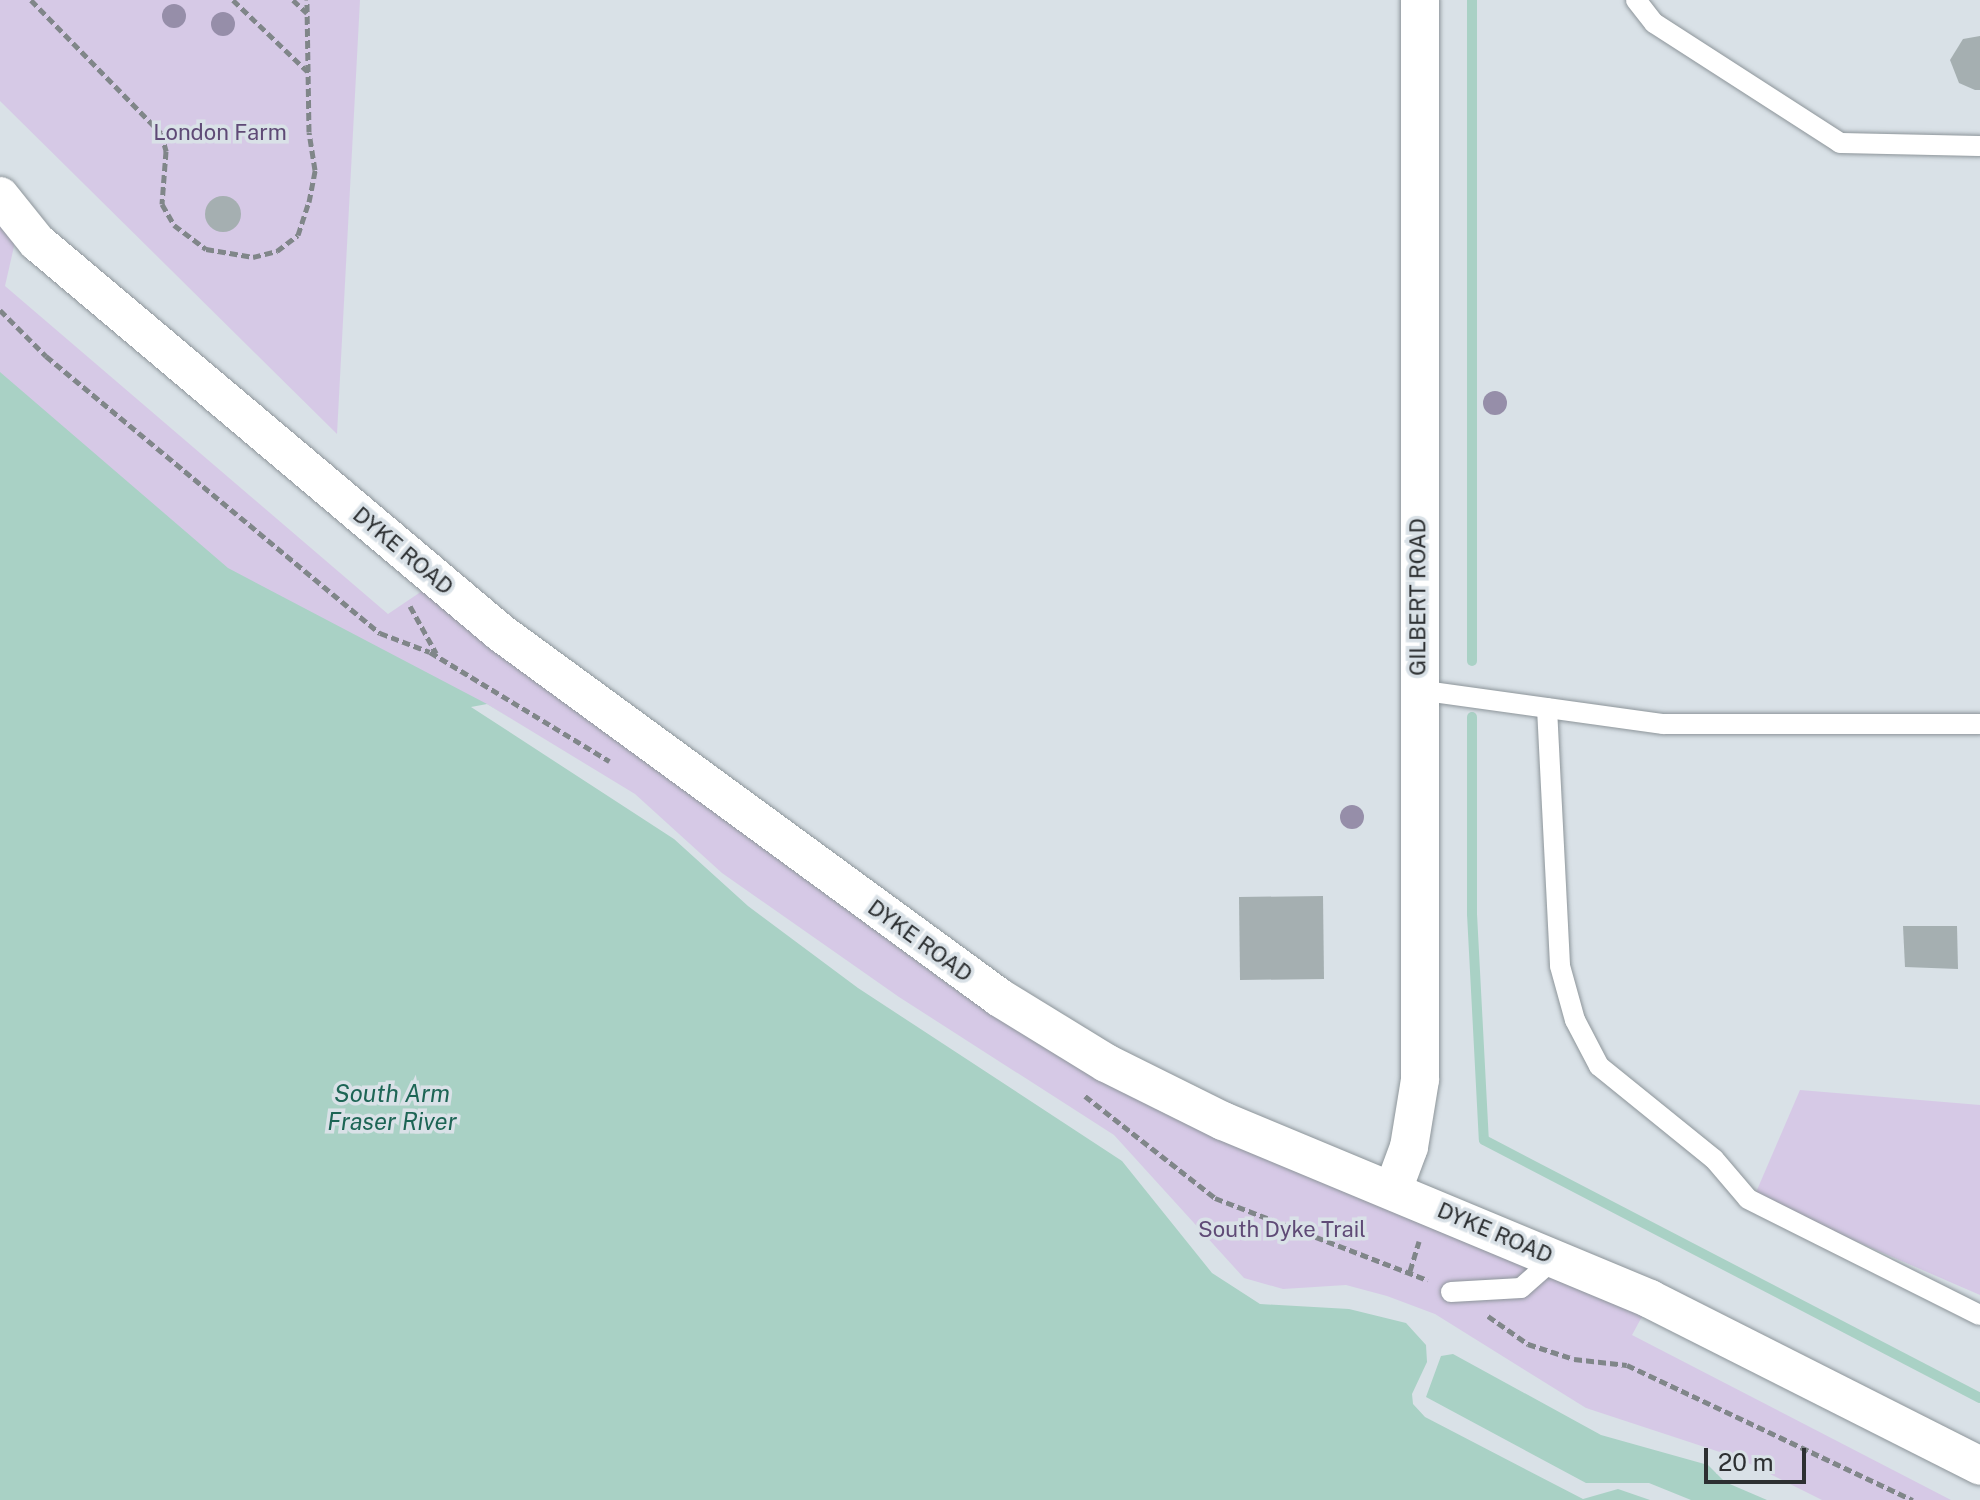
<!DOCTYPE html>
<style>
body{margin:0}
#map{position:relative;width:1980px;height:1500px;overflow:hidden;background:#d9e1e7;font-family:"Public Sans",sans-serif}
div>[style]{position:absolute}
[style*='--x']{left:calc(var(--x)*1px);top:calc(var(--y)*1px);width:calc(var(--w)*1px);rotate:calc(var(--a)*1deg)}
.green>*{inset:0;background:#d6c9e6}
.water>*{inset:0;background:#a9d1c5}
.pier>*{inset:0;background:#d9e1e7}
.stream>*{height:10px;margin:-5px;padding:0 5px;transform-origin:5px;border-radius:5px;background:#a9d1c5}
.building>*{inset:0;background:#a5afb1}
.round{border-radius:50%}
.path>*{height:5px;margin-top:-2.5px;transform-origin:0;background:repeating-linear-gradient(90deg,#808689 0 8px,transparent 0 12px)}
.roads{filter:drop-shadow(0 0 2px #8d959a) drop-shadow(0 0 2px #8d959a)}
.lane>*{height:20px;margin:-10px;padding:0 10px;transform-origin:10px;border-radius:10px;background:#fff}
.street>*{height:38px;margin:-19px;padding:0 19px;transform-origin:19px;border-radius:19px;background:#fff}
.trees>*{width:24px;height:24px;margin:-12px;border-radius:50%;background:#968ea9}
span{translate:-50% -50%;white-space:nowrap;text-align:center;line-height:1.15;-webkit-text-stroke:7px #d9e1e7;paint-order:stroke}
.park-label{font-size:22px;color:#5f4a76}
.street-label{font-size:22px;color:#2d3032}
.water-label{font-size:24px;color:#1d6555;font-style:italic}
.scale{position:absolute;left:1704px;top:1448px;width:102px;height:36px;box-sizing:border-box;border:4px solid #2d3032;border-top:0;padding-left:10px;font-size:24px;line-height:28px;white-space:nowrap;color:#2d3032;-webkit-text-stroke:6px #d9e1e7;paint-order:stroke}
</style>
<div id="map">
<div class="green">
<div style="clip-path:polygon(0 0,360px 0,337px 434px,0 101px)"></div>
<div style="clip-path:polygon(0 224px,15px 242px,5px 286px,388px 614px,428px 587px,582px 715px,960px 993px,1053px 1053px,1169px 1114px,1645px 1311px,1632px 1335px,1951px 1500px,1818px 1500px,1426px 1345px,0 924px)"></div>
<div style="clip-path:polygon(1800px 1090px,1980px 1105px,1980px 1295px,1754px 1197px)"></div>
</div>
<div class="water">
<div style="clip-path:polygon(0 372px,228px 568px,487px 704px,633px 798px,719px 876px,897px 1001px,1116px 1140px,1242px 1282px,1283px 1293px,1345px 1289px,1584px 1412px,1818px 1500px,0 1500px)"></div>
</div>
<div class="pier">
<div style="clip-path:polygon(487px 704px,635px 794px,722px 873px,899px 997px,1114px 1135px,1244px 1278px,1283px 1289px,1346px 1285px,1387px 1296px,1435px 1314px,1586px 1408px,1738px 1458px,1822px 1500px,1767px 1500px,1725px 1482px,1708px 1465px,1601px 1435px,1453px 1354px,1441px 1356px,1426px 1397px,1586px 1483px,1649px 1483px,1691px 1500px,1650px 1500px,1618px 1489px,1583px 1499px,1425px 1417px,1413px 1404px,1412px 1394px,1427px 1362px,1426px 1345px,1406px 1323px,1349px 1309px,1260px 1304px,1212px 1273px,1122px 1161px,858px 988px,748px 906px,674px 839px,471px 707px)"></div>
</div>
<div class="stream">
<div style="--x:1472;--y:0;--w:661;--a:90"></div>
<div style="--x:1472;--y:717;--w:197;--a:90"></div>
<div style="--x:1472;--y:914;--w:226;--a:87"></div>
<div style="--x:1484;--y:1140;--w:559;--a:27.48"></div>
</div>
<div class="building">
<div style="clip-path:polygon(1980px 36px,1980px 90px,1975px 90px,1959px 83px,1950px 60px,1963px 39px)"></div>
<div class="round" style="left:205px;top:196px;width:36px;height:36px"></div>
<div style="clip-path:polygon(1323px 896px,1324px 979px,1240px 980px,1239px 897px)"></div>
<div style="clip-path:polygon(1903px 926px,1957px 926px,1958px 969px,1905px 967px)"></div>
</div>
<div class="path">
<div style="--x:31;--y:0;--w:186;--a:45.7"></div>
<div style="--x:161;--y:133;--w:19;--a:74"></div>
<div style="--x:166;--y:151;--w:53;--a:94.3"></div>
<div style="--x:162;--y:204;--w:24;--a:60"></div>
<div style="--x:174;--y:225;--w:40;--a:37"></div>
<div style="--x:206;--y:249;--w:48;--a:9.7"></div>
<div style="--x:253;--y:257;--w:25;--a:-14"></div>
<div style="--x:277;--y:251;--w:26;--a:-37"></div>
<div style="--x:298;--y:235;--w:35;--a:-72"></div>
<div style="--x:309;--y:202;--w:33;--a:-79"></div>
<div style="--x:315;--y:170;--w:38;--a:-99"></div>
<div style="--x:309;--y:132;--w:132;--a:-90.9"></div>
<div style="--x:233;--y:0;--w:103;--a:43.8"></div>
<div style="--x:293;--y:0;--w:19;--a:43"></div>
<div style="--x:0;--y:310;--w:65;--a:45"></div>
<div style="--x:46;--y:356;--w:434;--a:39.7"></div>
<div style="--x:380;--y:633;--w:53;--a:20.8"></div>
<div style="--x:430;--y:652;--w:210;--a:31.3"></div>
<div style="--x:410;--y:606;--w:54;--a:61"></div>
<div style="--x:1085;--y:1096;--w:165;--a:38.1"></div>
<div style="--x:1215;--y:1198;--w:228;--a:21.1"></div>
<div style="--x:1410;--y:1271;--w:31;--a:-73"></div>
<div style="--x:1488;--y:1316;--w:49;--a:35"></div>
<div style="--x:1528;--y:1344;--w:48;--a:18.1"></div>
<div style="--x:1574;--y:1359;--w:53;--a:6.5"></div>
<div style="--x:1627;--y:1365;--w:316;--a:25.3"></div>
</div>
<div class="roads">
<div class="lane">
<div style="--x:1636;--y:0;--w:29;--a:52"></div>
<div style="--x:1654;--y:23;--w:221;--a:32.8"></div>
<div style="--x:1840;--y:143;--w:140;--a:1.2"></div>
<div style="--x:1418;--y:690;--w:247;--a:7.9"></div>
<div style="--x:1663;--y:724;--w:317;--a:0"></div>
<div style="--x:1547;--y:708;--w:258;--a:87.1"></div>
<div style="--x:1560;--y:966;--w:56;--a:74.5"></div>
<div style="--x:1575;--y:1020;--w:52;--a:62.4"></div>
<div style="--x:1599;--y:1066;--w:148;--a:39"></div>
<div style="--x:1714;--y:1159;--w:52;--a:49.6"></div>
<div style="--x:1748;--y:1199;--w:259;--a:26.6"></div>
<div style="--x:1451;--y:1292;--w:70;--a:-3.3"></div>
<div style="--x:1521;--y:1288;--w:45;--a:-41.4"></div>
</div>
<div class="street">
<div style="--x:0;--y:196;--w:59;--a:51.2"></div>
<div style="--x:37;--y:242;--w:607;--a:40.12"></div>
<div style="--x:501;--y:633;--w:618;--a:36.18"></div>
<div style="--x:1000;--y:998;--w:124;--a:31.5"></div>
<div style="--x:1106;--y:1063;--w:131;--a:26.4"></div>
<div style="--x:1223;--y:1121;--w:463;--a:22.6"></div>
<div style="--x:1650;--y:1299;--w:370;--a:26.8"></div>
<div style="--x:1393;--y:1190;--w:46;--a:-69.6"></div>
<div style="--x:1409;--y:1147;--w:68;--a:-80.7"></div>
<div style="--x:1420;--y:1080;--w:1080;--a:-90"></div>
</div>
</div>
<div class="trees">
<div style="left:174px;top:16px"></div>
<div style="left:223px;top:24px"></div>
<div style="left:1495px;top:403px"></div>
<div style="left:1352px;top:817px"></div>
</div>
<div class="park-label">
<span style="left:220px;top:133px">London Farm</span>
<span style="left:1282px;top:1230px">South Dyke Trail</span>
</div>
<div class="street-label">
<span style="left:403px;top:551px;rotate:40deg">DYKE ROAD</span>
<span style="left:1418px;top:597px;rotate:-90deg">GILBERT ROAD</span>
<span style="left:920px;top:941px;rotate:36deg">DYKE ROAD</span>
<span style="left:1495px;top:1233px;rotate:23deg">DYKE ROAD</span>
</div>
<div class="water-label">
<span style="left:392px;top:1108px">South Arm<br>Fraser River</span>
</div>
<div class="scale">20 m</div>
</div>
